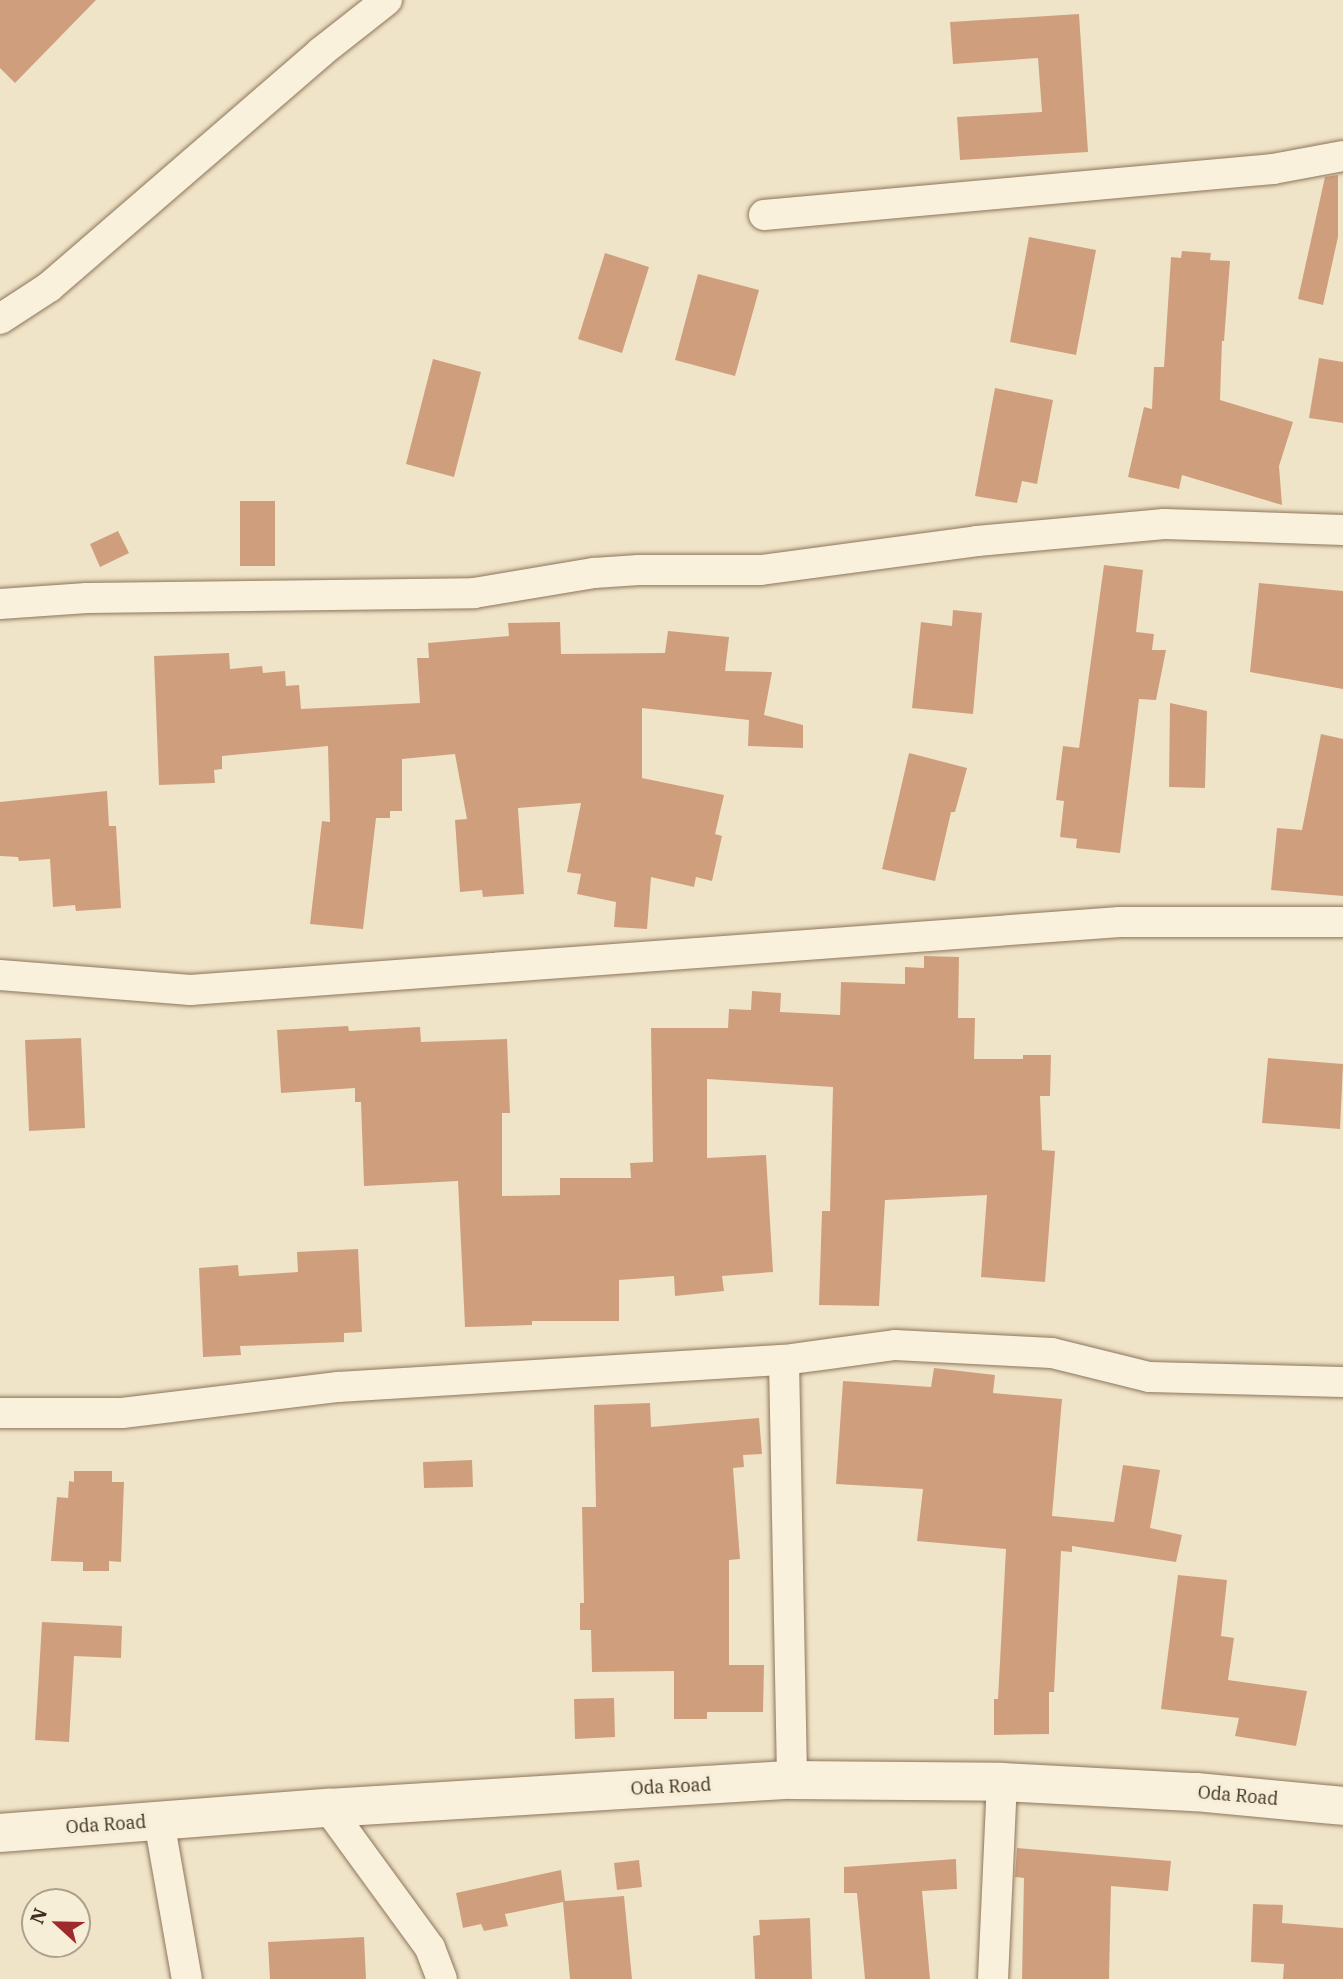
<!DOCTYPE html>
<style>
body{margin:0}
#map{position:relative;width:1343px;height:1979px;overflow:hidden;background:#f0e4c8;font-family:"IBM Plex Serif",serif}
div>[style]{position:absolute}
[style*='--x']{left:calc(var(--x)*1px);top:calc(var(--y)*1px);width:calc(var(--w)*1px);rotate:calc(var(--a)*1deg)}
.building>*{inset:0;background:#cf9f7d}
.roads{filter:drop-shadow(0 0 2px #8d765c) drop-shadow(0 0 2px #8d765c)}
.street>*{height:30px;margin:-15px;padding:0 15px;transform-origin:15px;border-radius:15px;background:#faf1dc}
.secondary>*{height:38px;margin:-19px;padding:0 19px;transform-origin:19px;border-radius:19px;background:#faf1dc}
span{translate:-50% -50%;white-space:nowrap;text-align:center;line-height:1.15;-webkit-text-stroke:7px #f7eed8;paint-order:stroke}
.street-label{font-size:18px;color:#3d2e20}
.north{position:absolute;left:21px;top:1888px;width:70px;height:70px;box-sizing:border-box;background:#f7eed8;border:2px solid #ada18e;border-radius:50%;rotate:292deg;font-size:19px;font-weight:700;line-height:28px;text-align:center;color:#3d2e20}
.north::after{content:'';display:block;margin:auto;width:24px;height:32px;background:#9e2a2b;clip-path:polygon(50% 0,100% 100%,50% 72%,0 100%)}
</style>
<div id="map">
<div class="building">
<div style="clip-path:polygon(0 0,96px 0,15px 83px,0 68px)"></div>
<div style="clip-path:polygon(1079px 14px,1088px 152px,960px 160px,957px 117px,1042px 112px,1038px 58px,953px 64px,950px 22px)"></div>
<div style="clip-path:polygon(1338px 175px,1338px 237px,1323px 305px,1298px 299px,1325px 177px)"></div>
<div style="clip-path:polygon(1029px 237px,1096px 250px,1076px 355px,1010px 342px)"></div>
<div style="clip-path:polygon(1182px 251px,1211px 253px,1210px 260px,1230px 261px,1224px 341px,1222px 341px,1220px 400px,1293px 422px,1279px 466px,1282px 505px,1182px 475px,1179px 489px,1128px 477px,1144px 407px,1152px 409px,1154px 367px,1164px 367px,1171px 257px,1181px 258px)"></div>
<div style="clip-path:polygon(605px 253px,649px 267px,622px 353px,578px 339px)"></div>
<div style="clip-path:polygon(698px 274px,759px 290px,735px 376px,675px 360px)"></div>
<div style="clip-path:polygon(1319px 358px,1343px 362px,1343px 423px,1309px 418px)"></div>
<div style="clip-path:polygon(433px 359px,481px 372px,454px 477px,406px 464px)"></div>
<div style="clip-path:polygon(995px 388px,1053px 400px,1037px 484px,1022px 481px,1017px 503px,975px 496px)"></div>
<div style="clip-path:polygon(240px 501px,275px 501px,275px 566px,240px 566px)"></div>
<div style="clip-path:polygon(118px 531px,129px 553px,100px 567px,90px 544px)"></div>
<div style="clip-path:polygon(1104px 565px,1143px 570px,1136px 632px,1154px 634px,1152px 650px,1166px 650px,1156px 700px,1139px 699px,1120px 853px,1076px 848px,1077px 839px,1060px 837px,1064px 801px,1056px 800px,1063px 746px,1079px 748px)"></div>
<div style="clip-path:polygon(1259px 583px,1343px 591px,1343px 689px,1250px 672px)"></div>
<div style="clip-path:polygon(953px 610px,982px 613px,973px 714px,912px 708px,921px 622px,952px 626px)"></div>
<div style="clip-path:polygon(560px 622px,561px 654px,665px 653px,668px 631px,729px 637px,725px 671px,772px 672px,764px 715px,803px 725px,803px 748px,748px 746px,749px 720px,642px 708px,642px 778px,724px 795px,715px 834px,722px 836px,712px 881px,696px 877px,694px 887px,651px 877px,647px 929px,614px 927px,616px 902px,577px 894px,581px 874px,567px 872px,581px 803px,518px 808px,524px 894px,483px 897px,482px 890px,460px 892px,455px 820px,467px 819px,455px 754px,402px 759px,402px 811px,390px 811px,390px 818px,376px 818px,363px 929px,310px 924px,322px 821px,330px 822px,328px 746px,222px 756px,222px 769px,214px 770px,215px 783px,159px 785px,154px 656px,229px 653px,230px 669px,262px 666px,263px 673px,285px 671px,286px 686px,299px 685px,301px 709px,420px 703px,417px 658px,429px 658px,428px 643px,509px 636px,508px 623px)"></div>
<div style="clip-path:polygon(1170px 703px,1207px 711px,1205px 788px,1169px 787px)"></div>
<div style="clip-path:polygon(1321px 734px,1343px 739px,1343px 896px,1271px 890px,1277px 828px,1302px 830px)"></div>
<div style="clip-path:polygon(909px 753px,967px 768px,955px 812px,951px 812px,935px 881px,882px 869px)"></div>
<div style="clip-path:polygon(107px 791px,109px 826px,116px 826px,121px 908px,76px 911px,75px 905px,53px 907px,50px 859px,19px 861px,18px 857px,0 856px,0 802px)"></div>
<div style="clip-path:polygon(924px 956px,959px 957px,958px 1018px,975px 1018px,974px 1059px,1023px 1059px,1023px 1055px,1051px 1055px,1050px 1096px,1040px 1096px,1042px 1150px,1055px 1151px,1045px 1282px,981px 1277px,987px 1195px,885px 1200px,879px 1306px,819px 1305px,822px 1211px,830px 1211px,833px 1087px,707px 1079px,707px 1158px,766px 1155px,773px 1272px,722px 1276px,724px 1291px,675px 1296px,674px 1276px,619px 1280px,619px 1321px,532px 1321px,532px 1325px,465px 1327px,458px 1181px,364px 1186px,361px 1102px,355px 1102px,355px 1088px,281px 1093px,277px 1030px,348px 1026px,349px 1031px,420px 1027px,421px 1042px,507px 1039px,510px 1113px,502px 1113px,502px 1196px,560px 1195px,560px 1178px,631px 1178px,630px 1163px,653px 1162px,651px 1028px,728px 1028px,729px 1009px,751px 1010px,752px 991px,781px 993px,780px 1012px,840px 1015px,841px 982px,905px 984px,905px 967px,924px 968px)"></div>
<div style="clip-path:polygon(81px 1038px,85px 1128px,29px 1131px,25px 1040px)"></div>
<div style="clip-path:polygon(1268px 1058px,1343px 1064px,1340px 1129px,1262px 1123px)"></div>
<div style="clip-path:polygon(358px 1249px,362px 1332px,344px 1333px,344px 1342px,240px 1346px,241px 1355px,203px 1357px,199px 1268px,238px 1265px,239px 1276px,298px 1272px,297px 1252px)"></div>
<div style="clip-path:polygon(934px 1368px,995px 1375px,993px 1393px,1062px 1399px,1052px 1516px,1114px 1522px,1123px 1465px,1160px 1470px,1150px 1528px,1182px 1535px,1176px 1562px,1072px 1546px,1072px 1552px,1061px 1551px,1054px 1692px,1049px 1692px,1049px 1734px,994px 1735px,994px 1699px,998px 1699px,1006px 1549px,917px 1541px,923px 1489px,836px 1484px,843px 1381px,931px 1387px)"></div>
<div style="clip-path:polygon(650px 1403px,651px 1427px,759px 1418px,762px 1454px,743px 1455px,744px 1467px,733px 1468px,740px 1559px,729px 1560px,729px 1665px,764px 1665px,763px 1712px,707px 1712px,707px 1719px,674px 1719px,674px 1671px,592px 1672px,591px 1630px,580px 1630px,580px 1603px,584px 1603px,582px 1507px,596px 1507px,594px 1405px)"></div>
<div style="clip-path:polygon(472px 1460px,473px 1487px,424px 1488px,423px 1462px)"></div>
<div style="clip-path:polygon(74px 1471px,112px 1471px,112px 1482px,124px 1482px,121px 1562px,109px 1561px,109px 1571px,83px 1571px,83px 1562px,51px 1561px,57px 1497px,68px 1498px,69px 1481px,74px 1482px)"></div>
<div style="clip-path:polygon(1178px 1575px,1227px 1580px,1221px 1636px,1234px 1638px,1228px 1680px,1307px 1691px,1296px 1746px,1235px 1736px,1239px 1718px,1161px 1709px)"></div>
<div style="clip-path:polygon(42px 1622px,122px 1626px,121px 1658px,74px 1656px,69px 1742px,35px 1740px)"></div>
<div style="clip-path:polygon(614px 1698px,615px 1737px,575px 1739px,574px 1699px)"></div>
<div style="clip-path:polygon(1017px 1848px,1171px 1861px,1168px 1891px,1111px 1886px,1109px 1979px,1022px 1979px,1024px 1878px,1015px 1877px)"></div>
<div style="clip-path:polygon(956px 1859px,957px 1889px,922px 1891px,930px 1979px,865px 1979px,857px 1893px,844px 1893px,844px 1867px)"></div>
<div style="clip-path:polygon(639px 1860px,642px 1887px,617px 1890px,614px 1863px)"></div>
<div style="clip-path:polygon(561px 1870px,565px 1901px,624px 1896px,632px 1979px,570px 1979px,563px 1902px,505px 1914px,508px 1926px,484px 1931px,481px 1924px,463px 1928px,456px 1893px)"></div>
<div style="clip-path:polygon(1253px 1904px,1283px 1905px,1282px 1923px,1343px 1928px,1343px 1979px,1283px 1979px,1284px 1964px,1251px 1962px)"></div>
<div style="clip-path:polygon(810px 1918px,812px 1979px,755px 1979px,753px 1936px,760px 1935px,759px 1920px)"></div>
<div style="clip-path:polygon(364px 1937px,366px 1979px,270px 1979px,268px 1942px)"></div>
</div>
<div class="roads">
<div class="street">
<div style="--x:764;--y:215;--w:511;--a:-5.16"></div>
<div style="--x:1273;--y:169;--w:71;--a:-10.5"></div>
<div style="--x:0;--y:319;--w:59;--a:-33.1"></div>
<div style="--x:49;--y:287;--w:359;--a:-40.8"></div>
<div style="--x:321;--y:52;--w:84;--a:-38.2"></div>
<div style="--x:0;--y:604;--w:87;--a:-3.9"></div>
<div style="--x:87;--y:598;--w:387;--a:-0.7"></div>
<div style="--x:474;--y:593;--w:122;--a:-9.5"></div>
<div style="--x:594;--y:573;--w:45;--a:-3.8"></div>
<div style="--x:639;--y:570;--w:122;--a:0"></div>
<div style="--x:761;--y:570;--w:218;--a:-7.6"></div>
<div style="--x:977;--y:541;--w:188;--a:-5.2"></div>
<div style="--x:1164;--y:524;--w:179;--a:1.9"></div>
<div style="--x:0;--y:975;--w:191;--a:4.5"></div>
<div style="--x:190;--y:990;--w:932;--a:-4.18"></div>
<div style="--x:1120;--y:922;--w:223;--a:0"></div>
<div style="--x:784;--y:1360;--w:420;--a:88.9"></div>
<div style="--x:0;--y:1413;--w:122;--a:0"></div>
<div style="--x:122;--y:1413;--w:218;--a:-6.9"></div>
<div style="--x:338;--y:1387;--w:447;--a:-3.5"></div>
<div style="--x:784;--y:1360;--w:112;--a:-7.7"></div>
<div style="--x:895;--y:1345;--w:157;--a:2.9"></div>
<div style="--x:1052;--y:1353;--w:100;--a:13.9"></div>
<div style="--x:1149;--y:1377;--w:194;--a:1.5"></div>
<div style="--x:328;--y:1808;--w:173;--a:53.9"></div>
<div style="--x:430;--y:1948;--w:33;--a:69"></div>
<div style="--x:159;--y:1821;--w:160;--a:80"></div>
<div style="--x:993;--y:1979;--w:197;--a:-87.4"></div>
</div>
<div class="secondary">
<div style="--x:0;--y:1833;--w:329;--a:-4.4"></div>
<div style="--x:328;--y:1808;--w:465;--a:-3.5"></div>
<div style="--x:792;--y:1780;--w:210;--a:0.5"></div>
<div style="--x:1002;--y:1782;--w:194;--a:3"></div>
<div style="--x:1196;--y:1792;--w:148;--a:5.4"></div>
</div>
</div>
<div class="street-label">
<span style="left:671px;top:1787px;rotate:-3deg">Oda Road</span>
<span style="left:1238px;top:1796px;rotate:5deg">Oda Road</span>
<span style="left:106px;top:1825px;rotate:-4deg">Oda Road</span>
</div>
<div class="north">N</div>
</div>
